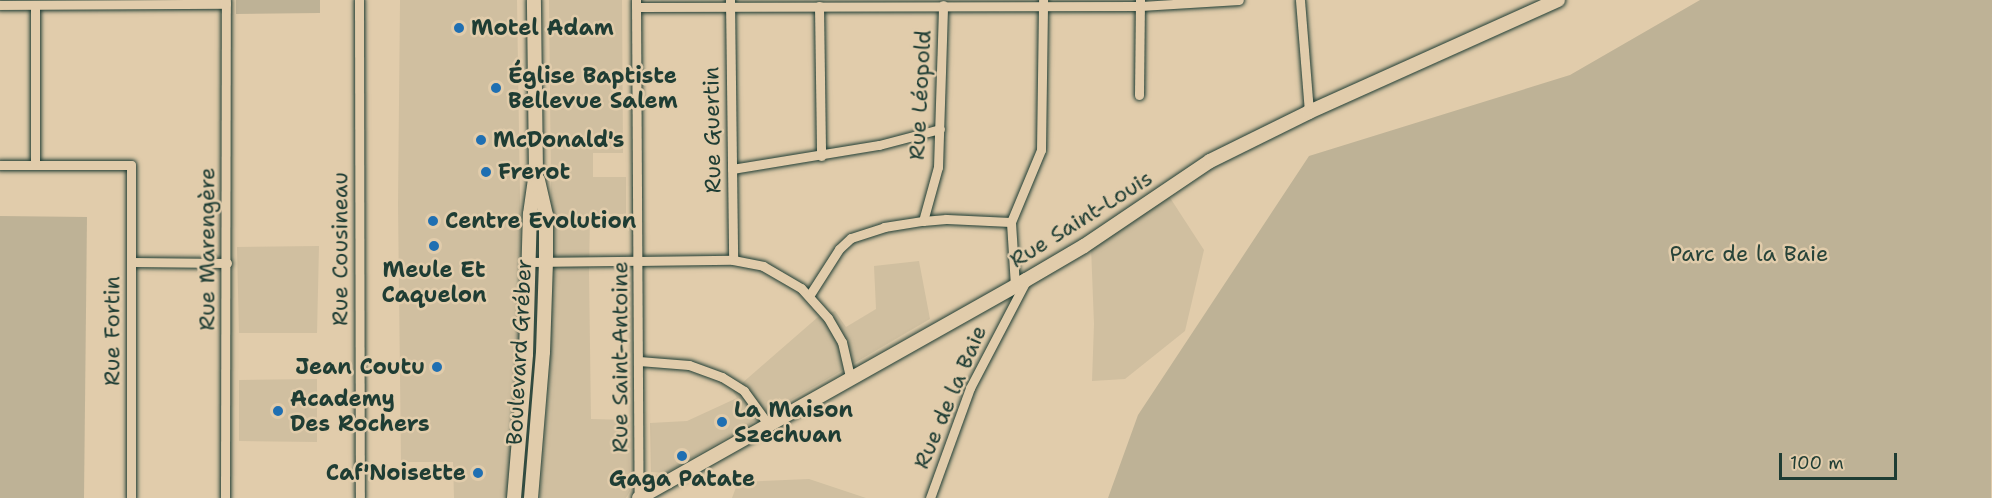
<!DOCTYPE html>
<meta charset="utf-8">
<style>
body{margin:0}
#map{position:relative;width:1992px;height:498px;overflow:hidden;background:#e1ccab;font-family:"Shantell Sans",sans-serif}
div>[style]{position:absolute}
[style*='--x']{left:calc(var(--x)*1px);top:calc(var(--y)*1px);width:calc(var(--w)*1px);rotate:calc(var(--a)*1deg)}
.built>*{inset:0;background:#d0bfa0}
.green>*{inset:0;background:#beb296}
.roads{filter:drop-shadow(0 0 2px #1f3d34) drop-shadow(0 0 2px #1f3d34)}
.street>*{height:9px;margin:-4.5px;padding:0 4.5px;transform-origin:4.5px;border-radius:4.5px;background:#e1ccab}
.secondary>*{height:14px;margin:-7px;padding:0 7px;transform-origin:7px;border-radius:7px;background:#e1ccab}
.dots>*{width:16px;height:16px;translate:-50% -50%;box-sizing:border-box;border:3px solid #e1ccab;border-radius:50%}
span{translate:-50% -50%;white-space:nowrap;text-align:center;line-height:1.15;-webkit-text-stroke:5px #e1ccab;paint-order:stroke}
.poi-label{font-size:22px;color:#1f3d34;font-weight:700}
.left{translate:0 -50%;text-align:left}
.right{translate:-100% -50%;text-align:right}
.street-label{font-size:22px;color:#1f3d34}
.park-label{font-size:22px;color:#274339}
.scale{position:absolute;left:1779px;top:453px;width:118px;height:27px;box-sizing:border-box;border:3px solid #1f3d34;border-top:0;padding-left:8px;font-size:18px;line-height:21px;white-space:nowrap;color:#1f3d34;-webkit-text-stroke:4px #e1ccab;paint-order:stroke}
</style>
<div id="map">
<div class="built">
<div style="clip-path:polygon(400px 0,517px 0,522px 329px,509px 498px,454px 498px,453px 462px,401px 462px,398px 205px)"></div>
<div style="clip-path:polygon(549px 0,622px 0,623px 153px,593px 153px,593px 177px,626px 177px,626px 214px,590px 214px,589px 273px,591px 419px,629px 420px,630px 491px,626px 498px,540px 498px,550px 367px,552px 274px)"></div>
<div style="clip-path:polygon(1165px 190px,1204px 250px,1185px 331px,1125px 379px,1092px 381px,1094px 324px,1091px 247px)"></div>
<div style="clip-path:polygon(319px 246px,317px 333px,239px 333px,237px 247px)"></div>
<div style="clip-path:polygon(919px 261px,930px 319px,666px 473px,651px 472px,650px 423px,687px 421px,737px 398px,733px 391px,818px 317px,835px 311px,846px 327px,876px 309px,874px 266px)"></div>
<div style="clip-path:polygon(317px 379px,317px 442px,239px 441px,239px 380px)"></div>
<div style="clip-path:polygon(809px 479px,866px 498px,732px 498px,738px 482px)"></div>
</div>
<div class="green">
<div style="clip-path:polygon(236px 0,320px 0,320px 13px,236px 14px)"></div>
<div style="clip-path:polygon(1700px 0,1992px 0,1991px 498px,1108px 498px,1138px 415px,1309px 156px,1570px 75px)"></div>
<div style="clip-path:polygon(0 216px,87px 217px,84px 498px,0 498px)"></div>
</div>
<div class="roads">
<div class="street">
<div style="--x:359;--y:0;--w:498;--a:89.9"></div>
<div style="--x:636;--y:0;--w:498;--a:89.7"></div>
<div style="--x:730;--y:0;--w:260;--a:89.3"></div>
<div style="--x:1300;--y:0;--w:112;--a:85.4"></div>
<div style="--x:0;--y:5;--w:226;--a:-0.3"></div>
<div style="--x:819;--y:6;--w:150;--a:89.2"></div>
<div style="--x:636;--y:7;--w:504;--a:-0.11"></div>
<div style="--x:1140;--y:6;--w:99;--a:-3.5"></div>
<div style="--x:1139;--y:95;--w:95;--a:-89.4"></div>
<div style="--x:0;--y:165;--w:131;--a:0"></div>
<div style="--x:131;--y:165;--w:333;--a:90"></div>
<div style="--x:35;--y:165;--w:160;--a:-90"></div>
<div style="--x:732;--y:169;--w:149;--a:-9.3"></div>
<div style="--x:879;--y:145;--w:63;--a:-14.7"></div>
<div style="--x:923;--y:221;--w:56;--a:-74.5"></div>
<div style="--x:938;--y:167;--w:162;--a:-88.2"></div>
<div style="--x:132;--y:262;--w:95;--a:0.6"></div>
<div style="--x:530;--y:262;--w:203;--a:-0.6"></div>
<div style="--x:733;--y:260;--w:31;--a:11"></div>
<div style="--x:763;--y:266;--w:44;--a:30.1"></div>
<div style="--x:801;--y:288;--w:40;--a:48"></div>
<div style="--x:828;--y:318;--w:28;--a:60"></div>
<div style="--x:842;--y:342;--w:39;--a:77"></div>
<div style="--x:1015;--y:286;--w:64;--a:-93.6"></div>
<div style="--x:1011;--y:222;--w:78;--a:-67.4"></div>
<div style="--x:1041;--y:150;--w:150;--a:-89.2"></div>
<div style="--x:809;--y:296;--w:56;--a:-57.4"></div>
<div style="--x:839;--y:249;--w:16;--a:-43"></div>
<div style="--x:851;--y:238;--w:35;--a:-18"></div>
<div style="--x:884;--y:227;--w:39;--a:-9"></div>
<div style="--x:923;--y:221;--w:23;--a:-5"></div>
<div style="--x:946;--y:219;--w:65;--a:2.6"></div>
<div style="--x:639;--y:361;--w:50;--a:4.6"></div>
<div style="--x:689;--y:365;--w:35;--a:20"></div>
<div style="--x:722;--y:377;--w:26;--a:32"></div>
<div style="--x:744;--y:391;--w:41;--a:54"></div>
<div style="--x:225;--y:498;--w:498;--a:-89.9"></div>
<div style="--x:930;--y:498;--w:117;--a:-70"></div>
<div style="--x:970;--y:388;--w:121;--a:-62.4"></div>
</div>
<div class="secondary">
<div style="--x:514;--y:498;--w:144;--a:-85.2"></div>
<div style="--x:526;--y:354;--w:140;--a:-88.4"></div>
<div style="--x:530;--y:214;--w:42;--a:-81.9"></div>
<div style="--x:536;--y:172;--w:172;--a:-90.7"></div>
<div style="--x:531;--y:498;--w:146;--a:-85.3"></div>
<div style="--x:543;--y:352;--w:90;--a:-88.1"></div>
<div style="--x:546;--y:262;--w:47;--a:-90"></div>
<div style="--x:546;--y:215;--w:36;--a:-103"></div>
<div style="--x:639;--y:498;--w:444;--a:-29.4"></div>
<div style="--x:1026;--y:280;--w:67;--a:-30.4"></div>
<div style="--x:1084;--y:246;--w:152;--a:-34"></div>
<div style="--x:1210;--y:161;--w:110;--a:-26.3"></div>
<div style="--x:1309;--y:112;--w:273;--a:-24.2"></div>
</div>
</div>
<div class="dots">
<div style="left:459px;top:28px;background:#1f6fb2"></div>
<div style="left:496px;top:88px;background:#1f6fb2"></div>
<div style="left:481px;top:140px;background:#1f6fb2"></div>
<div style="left:486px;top:172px;background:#1f6fb2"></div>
<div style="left:433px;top:221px;background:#1f6fb2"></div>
<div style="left:434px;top:246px;background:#1f6fb2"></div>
<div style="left:437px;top:367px;background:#1f6fb2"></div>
<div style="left:278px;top:411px;background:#1f6fb2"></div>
<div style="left:722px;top:422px;background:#1f6fb2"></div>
<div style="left:682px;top:456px;background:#1f6fb2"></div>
<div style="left:478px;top:473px;background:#1f6fb2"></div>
</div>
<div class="poi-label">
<span class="left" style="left:471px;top:28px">Motel Adam</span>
<span class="left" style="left:508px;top:88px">Église Baptiste<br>Bellevue Salem</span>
<span class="left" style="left:493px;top:140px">McDonald's</span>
<span class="left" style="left:498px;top:172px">Frerot</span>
<span class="left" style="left:445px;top:221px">Centre Evolution</span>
<span style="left:434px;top:282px">Meule Et<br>Caquelon</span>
<span class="right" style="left:425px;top:367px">Jean Coutu</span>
<span class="left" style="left:290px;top:411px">Academy<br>Des Rochers</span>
<span class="left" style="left:734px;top:422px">La Maison<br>Szechuan</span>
<span class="right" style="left:466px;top:473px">Caf'Noisette</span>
<span style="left:682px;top:479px">Gaga Patate</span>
</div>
<div class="street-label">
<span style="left:920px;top:95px;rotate:-87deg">Rue Léopold</span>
<span style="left:712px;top:130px;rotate:-91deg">Rue Guertin</span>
<span style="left:1081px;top:219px;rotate:-32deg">Rue Saint-Louis</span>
<span style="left:207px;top:249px;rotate:-90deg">Rue Marengère</span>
<span style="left:340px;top:249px;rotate:-90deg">Rue Cousineau</span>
<span style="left:112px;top:331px;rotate:-90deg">Rue Fortin</span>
<span style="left:519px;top:352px;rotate:-87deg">Boulevard Gréber</span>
<span style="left:620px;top:357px;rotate:-90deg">Rue Saint-Antoine</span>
<span style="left:950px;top:397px;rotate:-67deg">Rue de la Baie</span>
</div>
<div class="park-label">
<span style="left:1749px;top:254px">Parc de la Baie</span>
</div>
<div class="scale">100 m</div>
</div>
